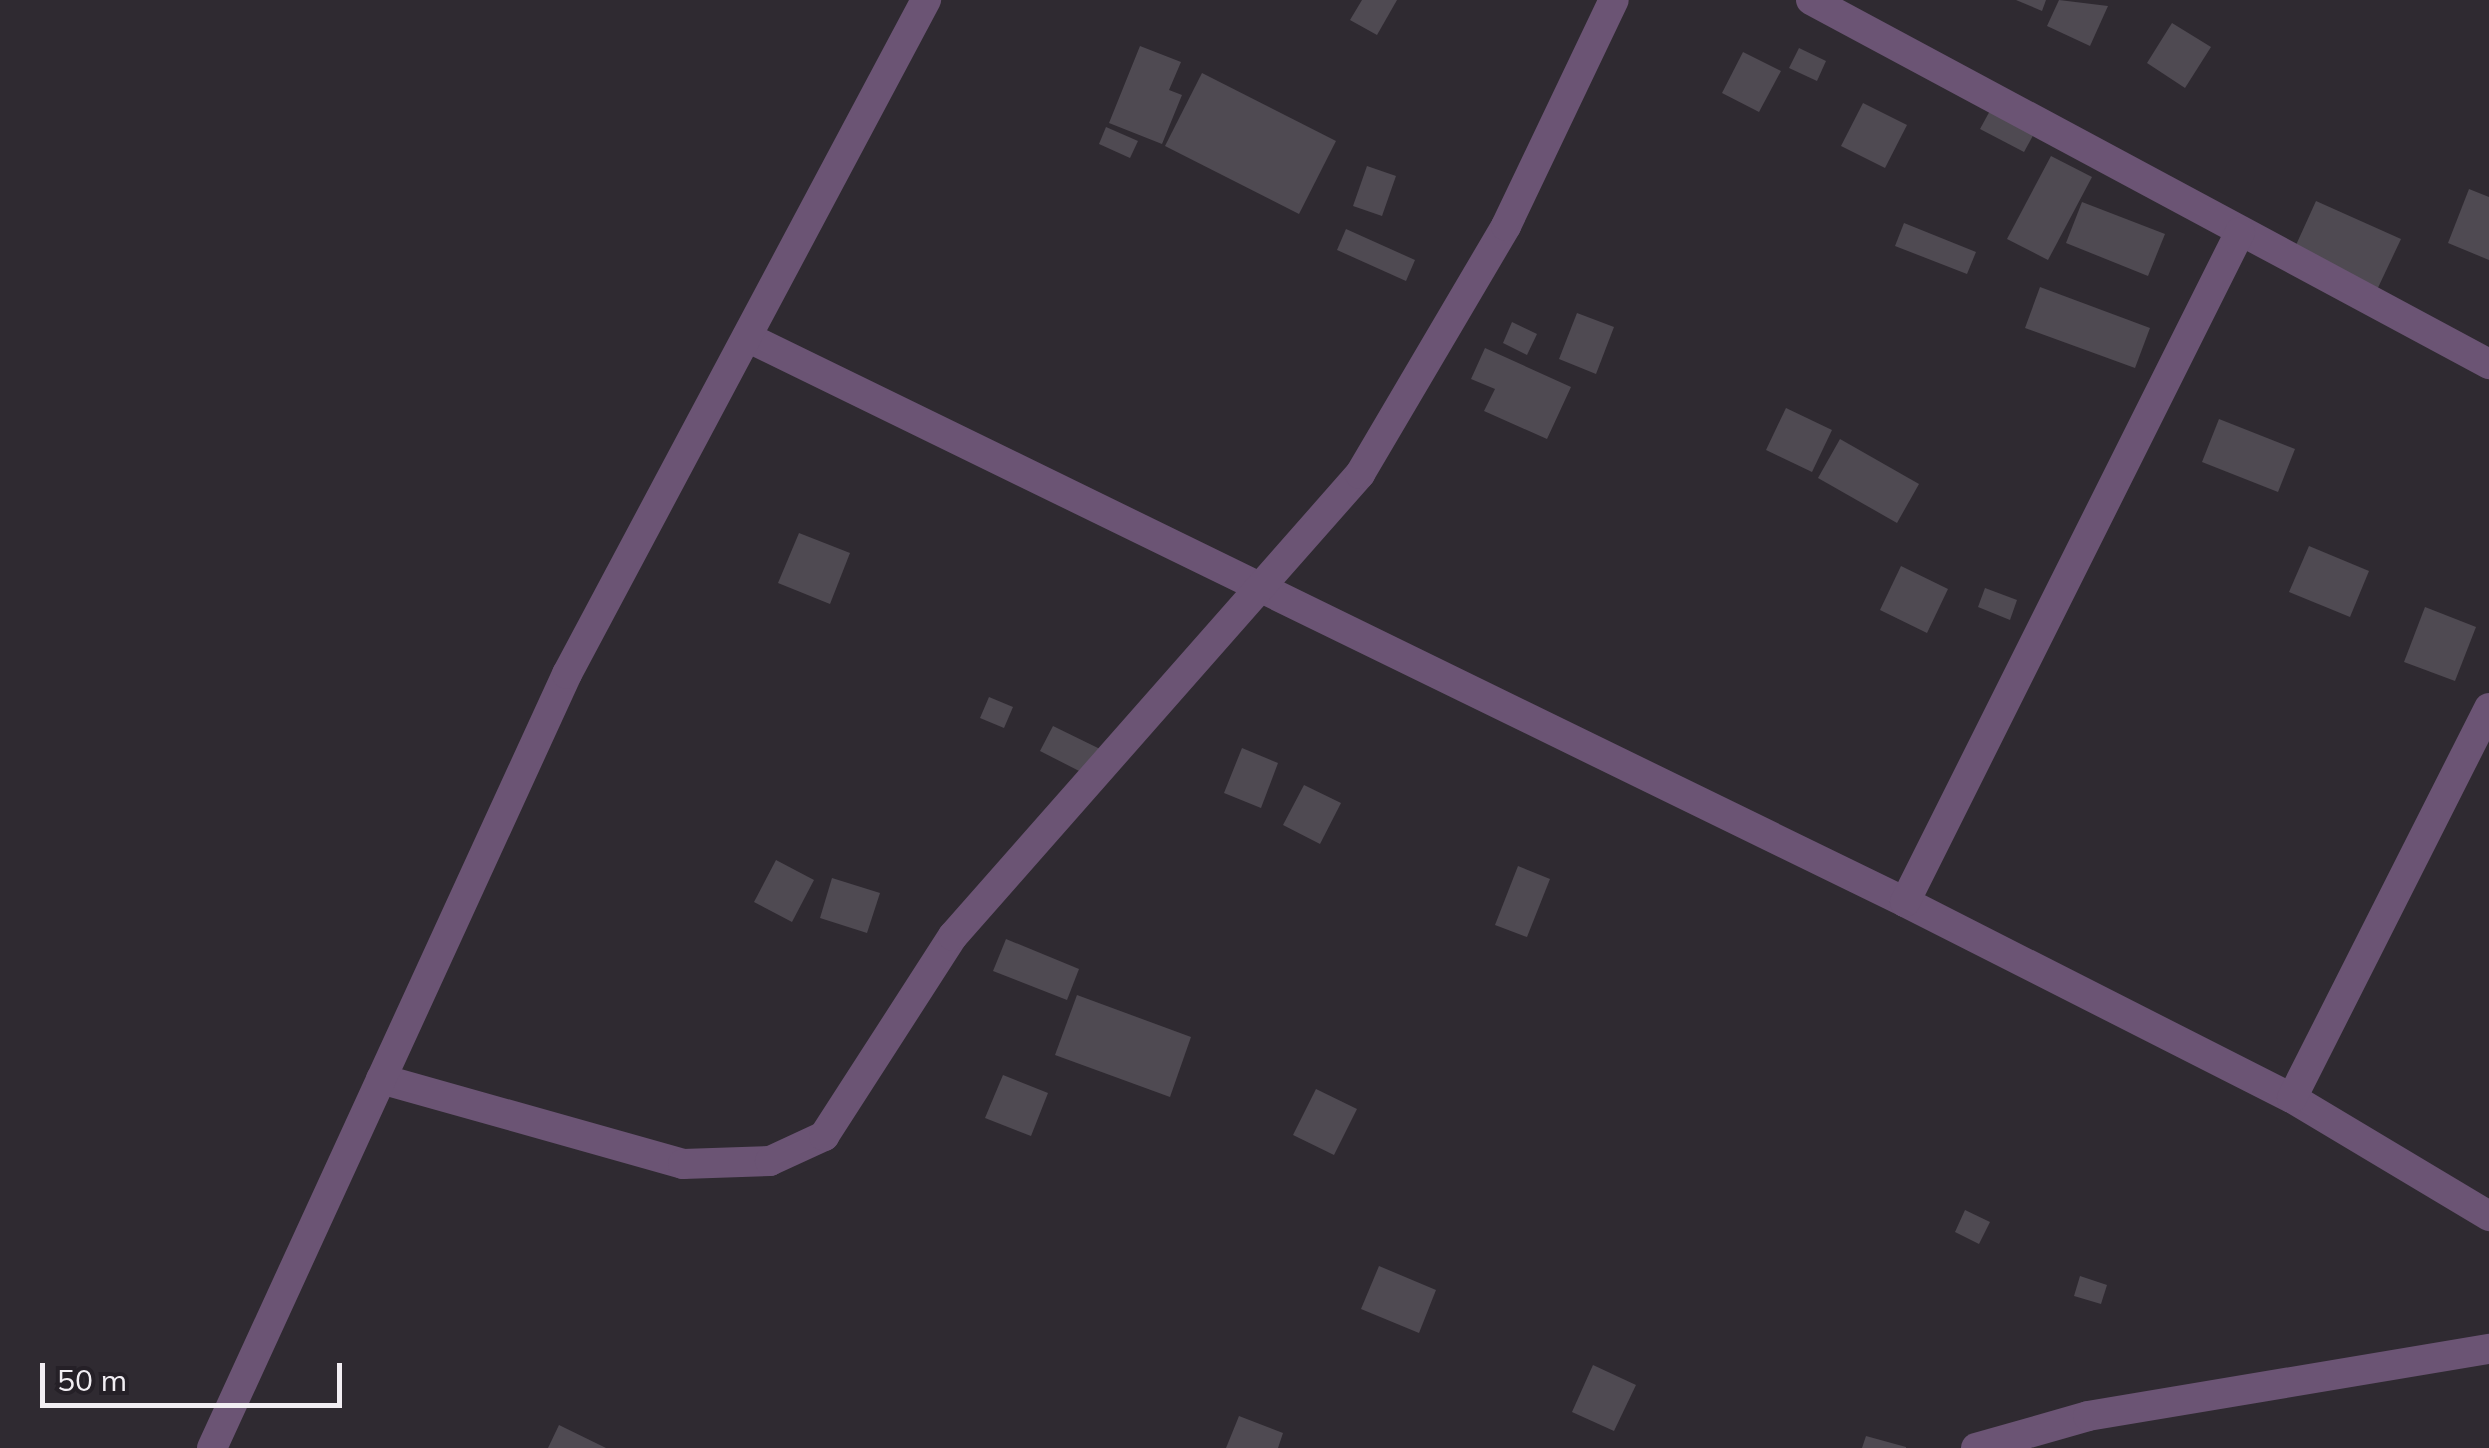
<!DOCTYPE html>
<style>
body{margin:0}
#map{position:relative;width:2489px;height:1448px;overflow:hidden;background:#2f2a31;font-family:Mulish,sans-serif}
div>[style]{position:absolute}
[style*='--x']{left:calc(var(--x)*1px);top:calc(var(--y)*1px);width:calc(var(--w)*1px);rotate:calc(var(--a)*1deg)}
.building>*{inset:0;background:#4f4a52}
.street>*{height:30px;margin:-15px;padding:0 15px;transform-origin:15px;border-radius:15px;background:#6b5474}
span{translate:-50% -50%;white-space:nowrap;text-align:center;line-height:1.15;-webkit-text-stroke:10px #252027;paint-order:stroke}
.scale{position:absolute;left:40px;top:1363px;width:302px;height:45px;box-sizing:border-box;border:5px solid #f2eef3;border-top:0;padding-left:12px;font-size:30px;line-height:35px;white-space:nowrap;color:#f2eef3;-webkit-text-stroke:8px #252027;paint-order:stroke}
</style>
<div id="map">
<div class="building">
<div style="clip-path:polygon(1362px 0,1397px 0,1377px 35px,1350px 20px)"></div>
<div style="clip-path:polygon(2016px 0,2046px 0,2042px 11px)"></div>
<div style="clip-path:polygon(2059px 0,2108px 6px,2090px 46px,2047px 26px)"></div>
<div style="clip-path:polygon(2172px 23px,2211px 47px,2185px 88px,2147px 63px)"></div>
<div style="clip-path:polygon(1140px 46px,1181px 62px,1169px 90px,1182px 95px,1162px 144px,1109px 123px)"></div>
<div style="clip-path:polygon(1799px 48px,1826px 61px,1817px 81px,1789px 68px)"></div>
<div style="clip-path:polygon(1743px 52px,1781px 71px,1759px 112px,1722px 93px)"></div>
<div style="clip-path:polygon(1202px 73px,1336px 141px,1299px 214px,1165px 146px)"></div>
<div style="clip-path:polygon(1863px 103px,1907px 125px,1885px 168px,1841px 146px)"></div>
<div style="clip-path:polygon(1992px 107px,2036px 130px,2024px 152px,1980px 129px)"></div>
<div style="clip-path:polygon(1106px 127px,1138px 141px,1130px 158px,1099px 144px)"></div>
<div style="clip-path:polygon(2051px 156px,2092px 177px,2048px 260px,2007px 239px)"></div>
<div style="clip-path:polygon(1367px 166px,1396px 176px,1382px 216px,1353px 206px)"></div>
<div style="clip-path:polygon(2469px 189px,2489px 197px,2489px 260px,2448px 243px)"></div>
<div style="clip-path:polygon(2316px 201px,2401px 239px,2375px 294px,2291px 256px)"></div>
<div style="clip-path:polygon(2082px 202px,2165px 234px,2148px 276px,2066px 243px)"></div>
<div style="clip-path:polygon(1904px 223px,1976px 252px,1967px 274px,1895px 246px)"></div>
<div style="clip-path:polygon(1346px 229px,1415px 260px,1406px 281px,1337px 250px)"></div>
<div style="clip-path:polygon(2040px 287px,2150px 328px,2135px 368px,2025px 328px)"></div>
<div style="clip-path:polygon(1577px 313px,1614px 327px,1596px 374px,1559px 359px)"></div>
<div style="clip-path:polygon(1512px 322px,1537px 334px,1527px 355px,1503px 343px)"></div>
<div style="clip-path:polygon(1485px 348px,1571px 387px,1547px 439px,1484px 411px,1495px 389px,1471px 379px)"></div>
<div style="clip-path:polygon(1786px 408px,1832px 430px,1812px 472px,1766px 450px)"></div>
<div style="clip-path:polygon(2219px 419px,2295px 449px,2278px 492px,2202px 462px)"></div>
<div style="clip-path:polygon(1840px 439px,1919px 484px,1897px 523px,1818px 478px)"></div>
<div style="clip-path:polygon(799px 533px,850px 553px,830px 604px,778px 583px)"></div>
<div style="clip-path:polygon(2309px 546px,2369px 571px,2350px 617px,2289px 592px)"></div>
<div style="clip-path:polygon(1901px 566px,1948px 589px,1927px 633px,1880px 610px)"></div>
<div style="clip-path:polygon(1985px 588px,2017px 600px,2010px 620px,1978px 607px)"></div>
<div style="clip-path:polygon(2425px 607px,2476px 627px,2455px 681px,2404px 662px)"></div>
<div style="clip-path:polygon(989px 697px,1013px 707px,1004px 728px,980px 718px)"></div>
<div style="clip-path:polygon(1053px 726px,1100px 749px,1087px 775px,1040px 751px)"></div>
<div style="clip-path:polygon(1242px 748px,1278px 763px,1261px 808px,1224px 793px)"></div>
<div style="clip-path:polygon(1304px 785px,1341px 803px,1320px 844px,1283px 825px)"></div>
<div style="clip-path:polygon(776px 860px,814px 880px,792px 922px,754px 902px)"></div>
<div style="clip-path:polygon(1518px 866px,1550px 879px,1527px 937px,1495px 925px)"></div>
<div style="clip-path:polygon(832px 878px,880px 893px,867px 933px,820px 918px)"></div>
<div style="clip-path:polygon(1006px 939px,1079px 969px,1067px 1000px,993px 971px)"></div>
<div style="clip-path:polygon(1077px 995px,1191px 1037px,1170px 1097px,1055px 1055px)"></div>
<div style="clip-path:polygon(1003px 1075px,1048px 1093px,1031px 1136px,985px 1118px)"></div>
<div style="clip-path:polygon(1316px 1089px,1357px 1109px,1334px 1155px,1293px 1135px)"></div>
<div style="clip-path:polygon(1965px 1210px,1990px 1222px,1979px 1244px,1955px 1232px)"></div>
<div style="clip-path:polygon(1379px 1266px,1436px 1290px,1419px 1333px,1361px 1309px)"></div>
<div style="clip-path:polygon(2080px 1276px,2107px 1285px,2101px 1304px,2074px 1296px)"></div>
<div style="clip-path:polygon(1593px 1365px,1636px 1385px,1614px 1431px,1572px 1412px)"></div>
<div style="clip-path:polygon(1239px 1416px,1283px 1433px,1278px 1448px,1226px 1448px)"></div>
<div style="clip-path:polygon(559px 1425px,606px 1448px,548px 1448px)"></div>
<div style="clip-path:polygon(1866px 1436px,1906px 1447px,1906px 1448px,1862px 1448px)"></div>
</div>
<div class="street">
<div style="--x:1811;--y:0;--w:770;--a:28.23"></div>
<div style="--x:747;--y:337;--w:1288;--a:26.01"></div>
<div style="--x:1905;--y:902;--w:434;--a:26.9"></div>
<div style="--x:2292;--y:1098;--w:230;--a:30.9"></div>
<div style="--x:1905;--y:902;--w:749;--a:-63.43"></div>
<div style="--x:381;--y:1079;--w:314;--a:15.7"></div>
<div style="--x:683;--y:1164;--w:87;--a:-2"></div>
<div style="--x:770;--y:1161;--w:60;--a:-24.8"></div>
<div style="--x:824;--y:1136;--w:238;--a:-57.2"></div>
<div style="--x:953;--y:936;--w:616;--a:-48.62"></div>
<div style="--x:1360;--y:474;--w:288;--a:-59.5"></div>
<div style="--x:1506;--y:226;--w:250;--a:-64.5"></div>
<div style="--x:2292;--y:1098;--w:437;--a:-63.2"></div>
<div style="--x:212;--y:1448;--w:852;--a:-65.36"></div>
<div style="--x:567;--y:674;--w:764;--a:-61.96"></div>
<div style="--x:1976;--y:1448;--w:116;--a:-15.9"></div>
<div style="--x:2088;--y:1416;--w:407;--a:-9.5"></div>
</div>
<div class="scale">50 m</div>
</div>
